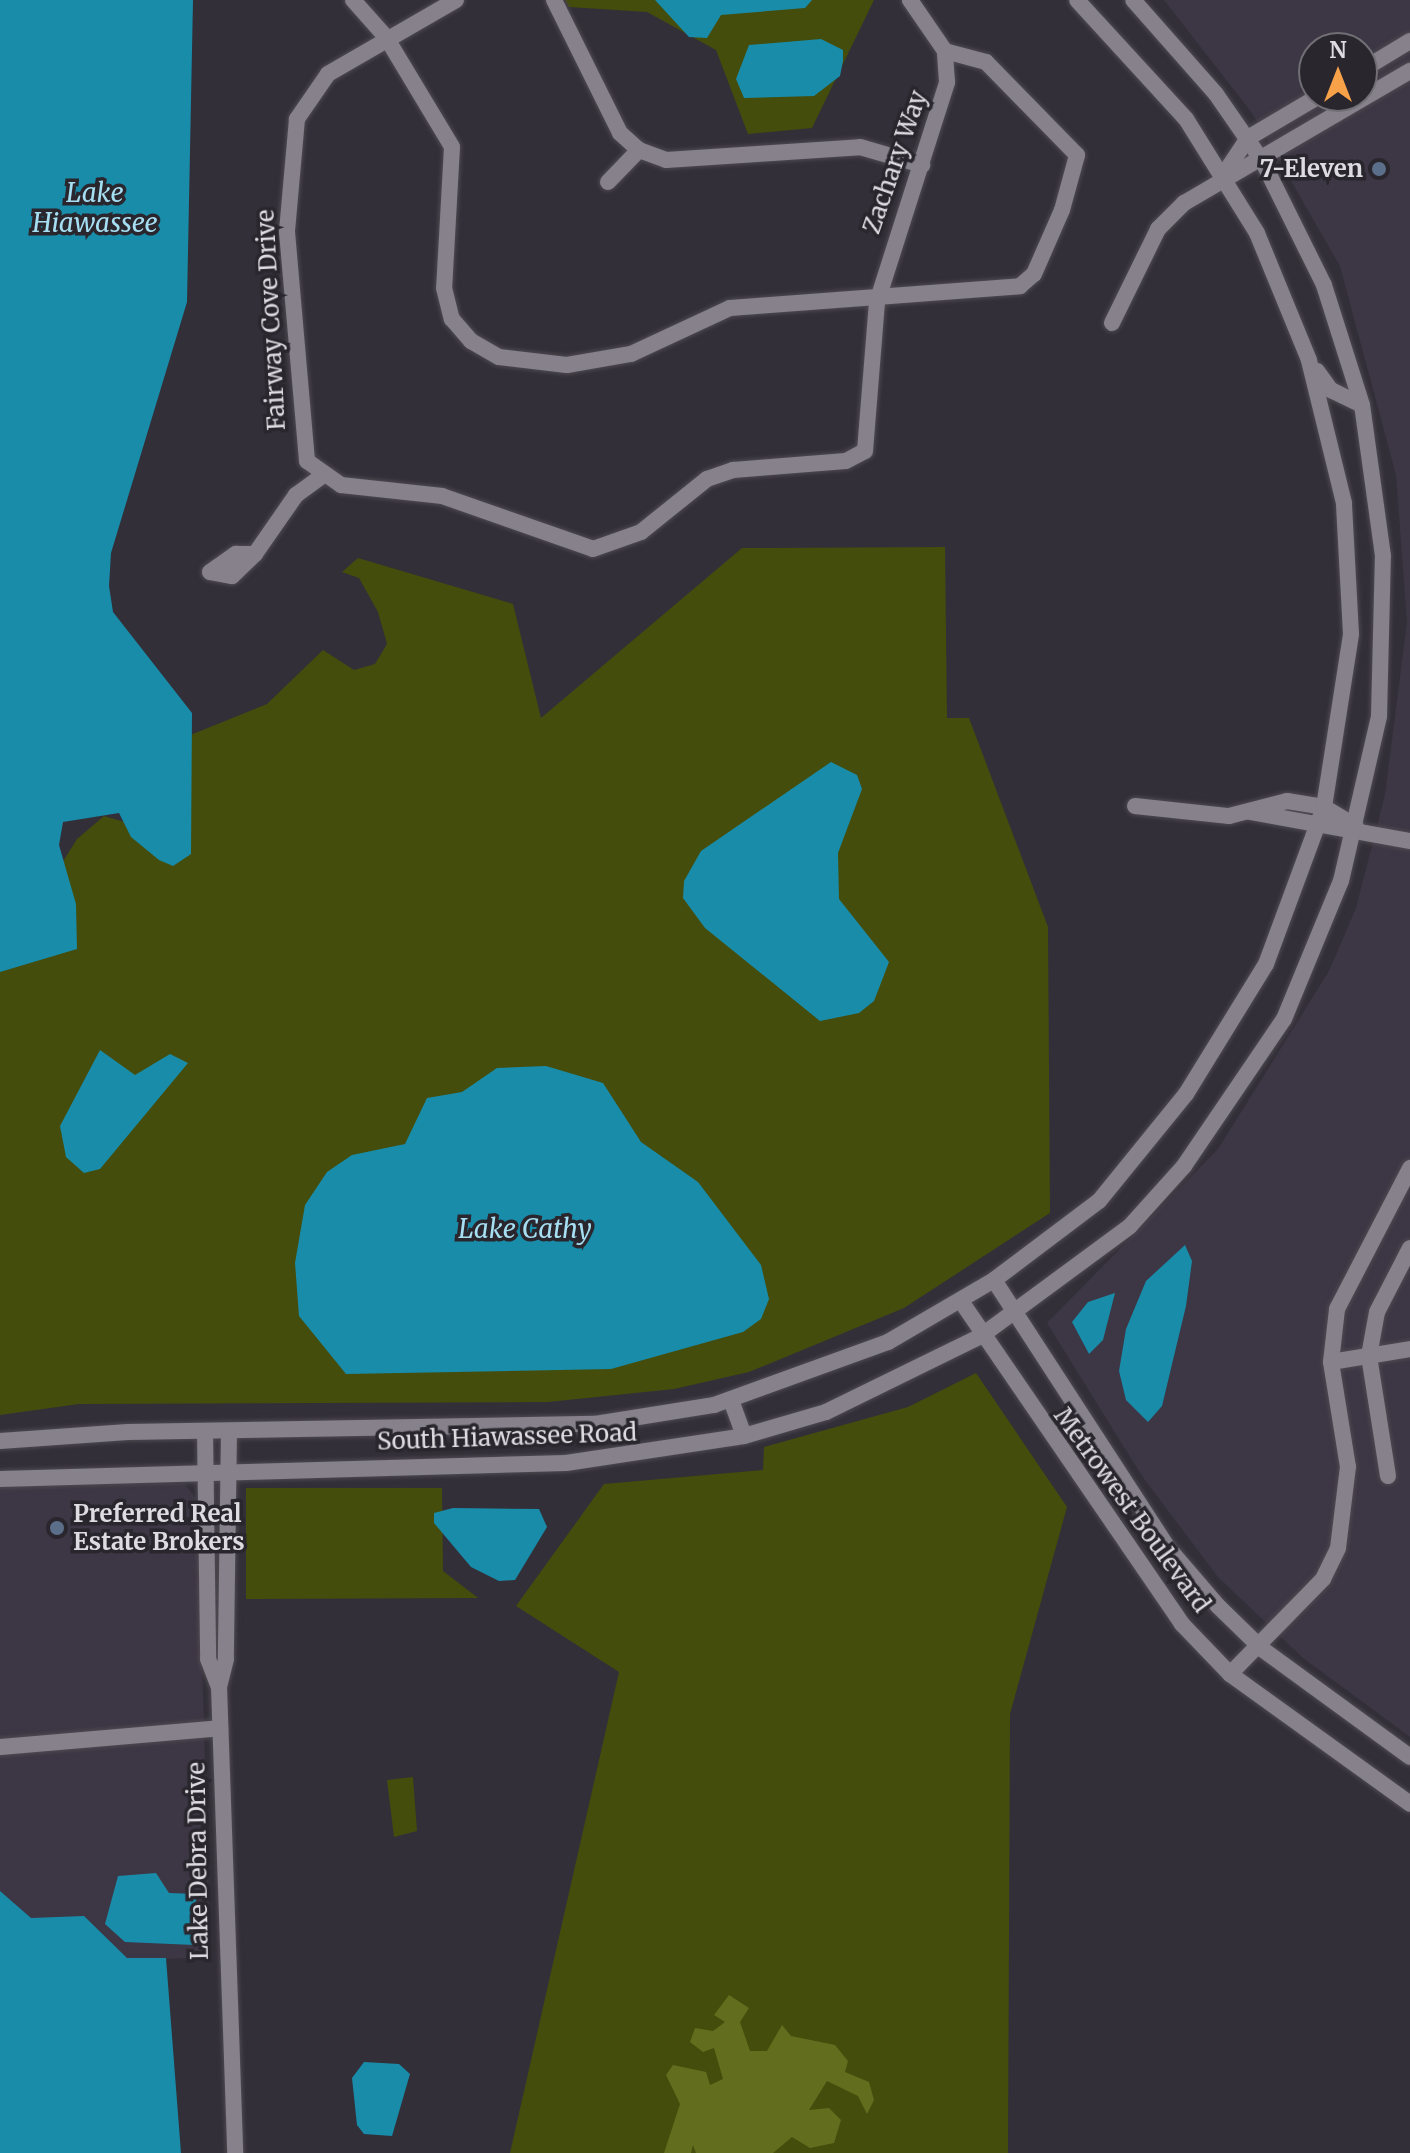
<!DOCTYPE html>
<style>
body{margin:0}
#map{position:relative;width:1410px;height:2153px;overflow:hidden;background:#332f38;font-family:Merriweather,serif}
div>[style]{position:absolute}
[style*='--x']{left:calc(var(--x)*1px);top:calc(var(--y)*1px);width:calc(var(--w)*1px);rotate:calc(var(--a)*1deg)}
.built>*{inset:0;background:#3d3644}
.green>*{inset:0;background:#444d0c}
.forest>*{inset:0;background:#626e1e}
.water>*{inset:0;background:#198caa}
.roads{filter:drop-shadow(0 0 2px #4e4a51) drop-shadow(0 0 2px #4e4a51)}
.minor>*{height:16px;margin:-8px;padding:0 8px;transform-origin:8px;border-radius:8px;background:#86818b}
.dots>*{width:22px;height:22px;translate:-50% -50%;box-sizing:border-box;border:4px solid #29262d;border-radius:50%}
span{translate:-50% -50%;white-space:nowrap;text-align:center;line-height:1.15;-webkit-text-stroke:7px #29262d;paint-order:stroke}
.street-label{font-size:24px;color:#dedce1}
.poi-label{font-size:24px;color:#dedce1;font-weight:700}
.right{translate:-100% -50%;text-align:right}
.left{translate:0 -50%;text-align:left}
.water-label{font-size:26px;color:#a6dff2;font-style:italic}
.north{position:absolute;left:1298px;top:32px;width:80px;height:80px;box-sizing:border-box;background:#29262d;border:2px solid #716f75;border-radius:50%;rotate:0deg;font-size:22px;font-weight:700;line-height:32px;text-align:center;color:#dedce1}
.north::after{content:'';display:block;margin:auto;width:28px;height:36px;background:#f7a149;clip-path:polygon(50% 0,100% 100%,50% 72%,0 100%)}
</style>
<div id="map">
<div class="built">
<div style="clip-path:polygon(evenodd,1164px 0,1410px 0,1410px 1737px,1303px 1658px,1218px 1577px,1142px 1476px,1047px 1323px,1218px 1149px,1329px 971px,1356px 908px,1385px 795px,1407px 622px,1396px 475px,1340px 266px,1252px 113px,1164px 0,1314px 48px,1362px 48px,1362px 96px,1314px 96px,1314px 48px)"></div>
<div style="clip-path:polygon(184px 1483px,198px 1501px,210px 1957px,164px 1959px,0 2000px,0 1486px)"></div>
</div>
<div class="green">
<div style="clip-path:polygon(565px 0,874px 0,812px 128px,748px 134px,716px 50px,647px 12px,569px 7px)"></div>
<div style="clip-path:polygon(945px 547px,947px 718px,969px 718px,1048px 927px,1050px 1213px,904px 1308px,749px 1372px,674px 1389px,548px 1402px,79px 1404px,0 1415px,0 962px,77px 839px,104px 816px,128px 823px,173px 742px,267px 704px,323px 650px,354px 670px,375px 664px,387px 644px,378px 612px,359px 578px,342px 572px,358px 558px,513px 604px,541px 718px,742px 548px)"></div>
<div style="clip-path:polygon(976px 1373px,1067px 1507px,1010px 1714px,1008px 2153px,510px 2153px,619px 1672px,516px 1606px,604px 1484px,763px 1470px,764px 1447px,908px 1407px)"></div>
<div style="clip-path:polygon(246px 1488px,442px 1488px,443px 1571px,478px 1598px,246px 1599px)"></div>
<div style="clip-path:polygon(413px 1777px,417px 1831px,394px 1837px,387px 1780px)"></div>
</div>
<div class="forest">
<div style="clip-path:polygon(729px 1995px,749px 2008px,740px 2022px,750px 2051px,767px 2051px,782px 2025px,791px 2036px,835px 2045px,848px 2061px,845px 2072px,869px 2082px,874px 2100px,867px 2114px,858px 2096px,827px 2081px,809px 2110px,829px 2108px,841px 2120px,834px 2143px,810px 2148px,792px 2137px,773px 2153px,696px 2153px,693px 2145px,691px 2153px,664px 2153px,680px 2104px,666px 2075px,673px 2065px,706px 2072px,710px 2085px,723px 2079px,714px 2048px,703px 2052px,690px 2042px,695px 2028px,713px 2031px,725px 2022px,714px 2015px)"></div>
</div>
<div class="water">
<div style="clip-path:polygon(0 0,193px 0,187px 302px,111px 553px,109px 586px,113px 612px,192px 713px,191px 854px,173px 866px,159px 860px,131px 837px,119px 813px,63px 822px,59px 845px,76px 904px,77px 949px,0 972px)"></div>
<div style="clip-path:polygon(655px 0,812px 0,805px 8px,721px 15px,707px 38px,689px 37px)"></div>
<div style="clip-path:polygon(821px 39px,843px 50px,843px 61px,840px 76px,814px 96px,744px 98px,736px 79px,749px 45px)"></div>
<div style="clip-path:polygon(831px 762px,857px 775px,862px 789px,838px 853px,839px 899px,889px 962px,874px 1001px,859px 1013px,820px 1021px,705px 928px,683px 898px,684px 881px,701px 851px)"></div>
<div style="clip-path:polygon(100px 1050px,135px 1075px,170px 1054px,188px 1063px,100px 1169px,84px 1173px,66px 1157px,60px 1126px)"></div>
<div style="clip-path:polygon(546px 1066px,603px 1083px,641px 1142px,698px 1182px,761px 1265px,769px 1299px,761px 1319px,743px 1332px,611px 1369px,346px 1374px,299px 1316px,295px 1263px,305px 1205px,327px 1172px,352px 1155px,405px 1144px,427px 1098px,462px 1092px,497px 1068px)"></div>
<div style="clip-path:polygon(1185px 1245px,1192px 1261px,1186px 1306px,1162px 1406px,1148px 1422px,1126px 1400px,1119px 1371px,1126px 1329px,1146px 1281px)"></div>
<div style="clip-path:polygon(1115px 1293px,1103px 1340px,1089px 1354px,1072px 1322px,1088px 1302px)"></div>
<div style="clip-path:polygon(453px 1508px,539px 1509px,547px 1527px,515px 1580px,499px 1581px,471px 1567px,434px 1523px,434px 1513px)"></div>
<div style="clip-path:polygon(156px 1873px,169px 1893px,196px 1894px,194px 1945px,125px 1942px,105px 1924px,118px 1876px)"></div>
<div style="clip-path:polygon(0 1891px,31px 1918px,84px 1916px,127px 1958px,166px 1958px,181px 2153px,0 2153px)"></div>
<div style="clip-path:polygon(364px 2062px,399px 2064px,410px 2074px,392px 2136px,364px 2134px,357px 2125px,352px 2078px)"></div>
</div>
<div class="roads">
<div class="minor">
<div style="--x:353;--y:0;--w:50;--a:48.3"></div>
<div style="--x:386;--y:37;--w:128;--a:59"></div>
<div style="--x:452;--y:147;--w:141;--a:93.2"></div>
<div style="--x:444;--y:288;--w:32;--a:76"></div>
<div style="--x:452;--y:319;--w:29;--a:49"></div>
<div style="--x:471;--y:341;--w:32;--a:30"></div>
<div style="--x:499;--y:357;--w:68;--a:6.7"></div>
<div style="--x:567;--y:365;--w:65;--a:-9.8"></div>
<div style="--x:631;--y:354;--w:109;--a:-24.9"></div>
<div style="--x:730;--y:308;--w:291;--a:-4.3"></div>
<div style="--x:1020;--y:286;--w:18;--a:-41"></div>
<div style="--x:1034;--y:274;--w:70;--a:-66.4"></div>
<div style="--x:1062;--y:210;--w:57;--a:-74.7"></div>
<div style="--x:1077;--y:155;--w:130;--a:-134.4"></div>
<div style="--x:986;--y:62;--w:42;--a:-165"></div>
<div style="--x:456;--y:0;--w:148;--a:150"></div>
<div style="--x:328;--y:74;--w:55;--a:124.6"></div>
<div style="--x:297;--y:119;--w:113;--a:95.1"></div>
<div style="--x:287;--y:232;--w:230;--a:85"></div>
<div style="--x:307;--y:461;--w:42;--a:35.2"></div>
<div style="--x:341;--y:485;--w:102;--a:6.2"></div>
<div style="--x:442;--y:496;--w:160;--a:19.3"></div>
<div style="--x:593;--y:549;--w:51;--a:-19.5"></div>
<div style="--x:641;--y:532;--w:85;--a:-38.8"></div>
<div style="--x:707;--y:479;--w:28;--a:-19"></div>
<div style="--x:733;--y:470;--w:113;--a:-4.6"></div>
<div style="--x:846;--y:461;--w:21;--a:-28"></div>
<div style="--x:865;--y:451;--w:149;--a:-85.4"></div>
<div style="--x:877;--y:302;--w:231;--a:-72.3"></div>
<div style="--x:947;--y:82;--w:31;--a:-94"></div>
<div style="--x:945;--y:51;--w:62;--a:-124.5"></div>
<div style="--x:554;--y:0;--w:148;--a:63.6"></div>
<div style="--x:620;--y:133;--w:25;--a:42"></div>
<div style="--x:639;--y:150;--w:29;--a:20"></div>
<div style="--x:666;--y:160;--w:194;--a:-3.8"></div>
<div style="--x:860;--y:147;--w:65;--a:16.2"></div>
<div style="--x:1362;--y:70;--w:56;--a:-31.1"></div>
<div style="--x:1224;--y:174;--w:43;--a:-56.3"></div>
<div style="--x:1248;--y:138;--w:82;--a:-30.6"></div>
<div style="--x:608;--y:182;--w:45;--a:-45.9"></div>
<div style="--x:1112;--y:323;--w:105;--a:-63.9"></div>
<div style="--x:1158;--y:229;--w:37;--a:-45"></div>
<div style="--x:1184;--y:203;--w:262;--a:-30.3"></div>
<div style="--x:1317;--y:371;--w:24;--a:54"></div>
<div style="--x:1331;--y:390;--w:34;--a:26"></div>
<div style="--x:255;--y:554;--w:32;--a:136"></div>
<div style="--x:232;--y:576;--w:22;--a:-170"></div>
<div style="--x:210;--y:572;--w:32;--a:-35"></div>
<div style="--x:236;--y:554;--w:19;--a:0"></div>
<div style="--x:255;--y:554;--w:72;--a:-55.2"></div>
<div style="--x:296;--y:495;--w:31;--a:-36"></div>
<div style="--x:1135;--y:806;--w:95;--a:6.1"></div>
<div style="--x:1229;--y:816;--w:60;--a:-14.5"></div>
<div style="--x:1287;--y:801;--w:37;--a:9"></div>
<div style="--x:1324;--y:807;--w:37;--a:31"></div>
<div style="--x:1250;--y:812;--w:163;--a:10.3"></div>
<div style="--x:994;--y:1280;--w:321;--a:57"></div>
<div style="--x:1169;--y:1549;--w:75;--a:49.3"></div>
<div style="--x:1218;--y:1606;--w:62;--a:44.3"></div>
<div style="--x:1262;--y:1649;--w:183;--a:36.1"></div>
<div style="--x:961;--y:1301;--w:391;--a:55.6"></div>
<div style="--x:1182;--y:1624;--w:69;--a:46.2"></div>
<div style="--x:1230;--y:1674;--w:222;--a:35.8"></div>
<div style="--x:1331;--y:1362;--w:80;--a:-9.3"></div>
<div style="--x:731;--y:1400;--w:38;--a:70"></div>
<div style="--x:205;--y:1431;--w:228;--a:89.2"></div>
<div style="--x:208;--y:1659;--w:30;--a:69"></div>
<div style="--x:229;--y:1431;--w:228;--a:90.8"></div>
<div style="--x:226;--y:1659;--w:29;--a:104"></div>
<div style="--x:219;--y:1687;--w:466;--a:88"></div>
<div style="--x:0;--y:1441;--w:128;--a:-4"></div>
<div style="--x:128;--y:1432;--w:467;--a:-1"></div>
<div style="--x:595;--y:1424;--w:121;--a:-9.1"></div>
<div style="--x:714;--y:1405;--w:185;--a:-19.9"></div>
<div style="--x:888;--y:1342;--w:123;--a:-30.3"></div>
<div style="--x:994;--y:1280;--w:131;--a:-37"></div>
<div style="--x:1099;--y:1201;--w:138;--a:-50.9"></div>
<div style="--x:1186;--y:1094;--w:153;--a:-58.4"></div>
<div style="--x:1266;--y:964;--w:167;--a:-69.7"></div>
<div style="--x:1324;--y:807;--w:175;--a:-81.1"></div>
<div style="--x:1351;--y:634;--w:131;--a:-93.1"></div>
<div style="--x:1344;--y:503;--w:147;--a:-103.8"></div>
<div style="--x:1309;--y:360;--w:137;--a:-112.3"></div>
<div style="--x:1257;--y:233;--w:134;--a:-121.9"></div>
<div style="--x:1186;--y:119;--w:161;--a:-132.5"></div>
<div style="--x:1388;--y:1476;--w:121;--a:-99"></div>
<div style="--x:1369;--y:1356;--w:45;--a:-79.7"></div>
<div style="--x:1377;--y:1312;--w:72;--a:-62.7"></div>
<div style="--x:0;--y:1479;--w:566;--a:-1.62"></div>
<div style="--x:566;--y:1463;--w:180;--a:-8.6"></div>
<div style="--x:744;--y:1436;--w:85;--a:-16.3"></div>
<div style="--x:826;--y:1412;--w:173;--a:-26.1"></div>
<div style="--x:981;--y:1336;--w:185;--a:-36.4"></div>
<div style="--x:1130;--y:1226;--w:81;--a:-48"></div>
<div style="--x:1184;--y:1166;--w:178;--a:-55.8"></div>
<div style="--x:1284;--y:1019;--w:149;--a:-67.6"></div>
<div style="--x:1341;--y:881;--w:169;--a:-77"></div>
<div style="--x:1379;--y:716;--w:160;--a:-88.6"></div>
<div style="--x:1383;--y:556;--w:152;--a:-97.9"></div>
<div style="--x:1362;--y:405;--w:126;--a:-107.6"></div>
<div style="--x:1324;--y:285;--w:137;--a:-116.4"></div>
<div style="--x:1263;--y:162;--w:83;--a:-124.7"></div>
<div style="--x:1216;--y:94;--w:125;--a:-131.4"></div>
<div style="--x:1230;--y:1674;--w:133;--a:-45.6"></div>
<div style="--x:1323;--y:1579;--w:34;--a:-64"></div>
<div style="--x:1338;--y:1548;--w:82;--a:-83"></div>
<div style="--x:1348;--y:1467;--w:106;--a:-99.2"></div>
<div style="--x:1331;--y:1362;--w:53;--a:-83.5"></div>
<div style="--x:1337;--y:1309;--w:159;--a:-62.6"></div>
<div style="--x:0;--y:1747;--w:221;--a:-4.9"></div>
</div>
</div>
<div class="dots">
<div style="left:1379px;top:169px;background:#5c6f8a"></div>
<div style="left:57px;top:1528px;background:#5c6f8a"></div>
</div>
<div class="street-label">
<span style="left:895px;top:162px;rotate:-71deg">Zachary Way</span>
<span style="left:271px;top:320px;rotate:-93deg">Fairway Cove Drive</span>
<span style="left:507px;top:1437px;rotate:-2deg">South Hiawassee Road</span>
<span style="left:1132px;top:1510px;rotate:54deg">Metrowest Boulevard</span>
<span style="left:198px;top:1861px;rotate:-91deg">Lake Debra Drive</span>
</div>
<div class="poi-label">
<span class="right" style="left:1363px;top:169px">7-Eleven</span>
<span class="left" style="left:73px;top:1528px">Preferred Real<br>Estate Brokers</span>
</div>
<div class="water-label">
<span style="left:95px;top:208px">Lake<br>Hiawassee</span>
<span style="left:525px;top:1229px">Lake Cathy</span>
</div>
<div class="north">N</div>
</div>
